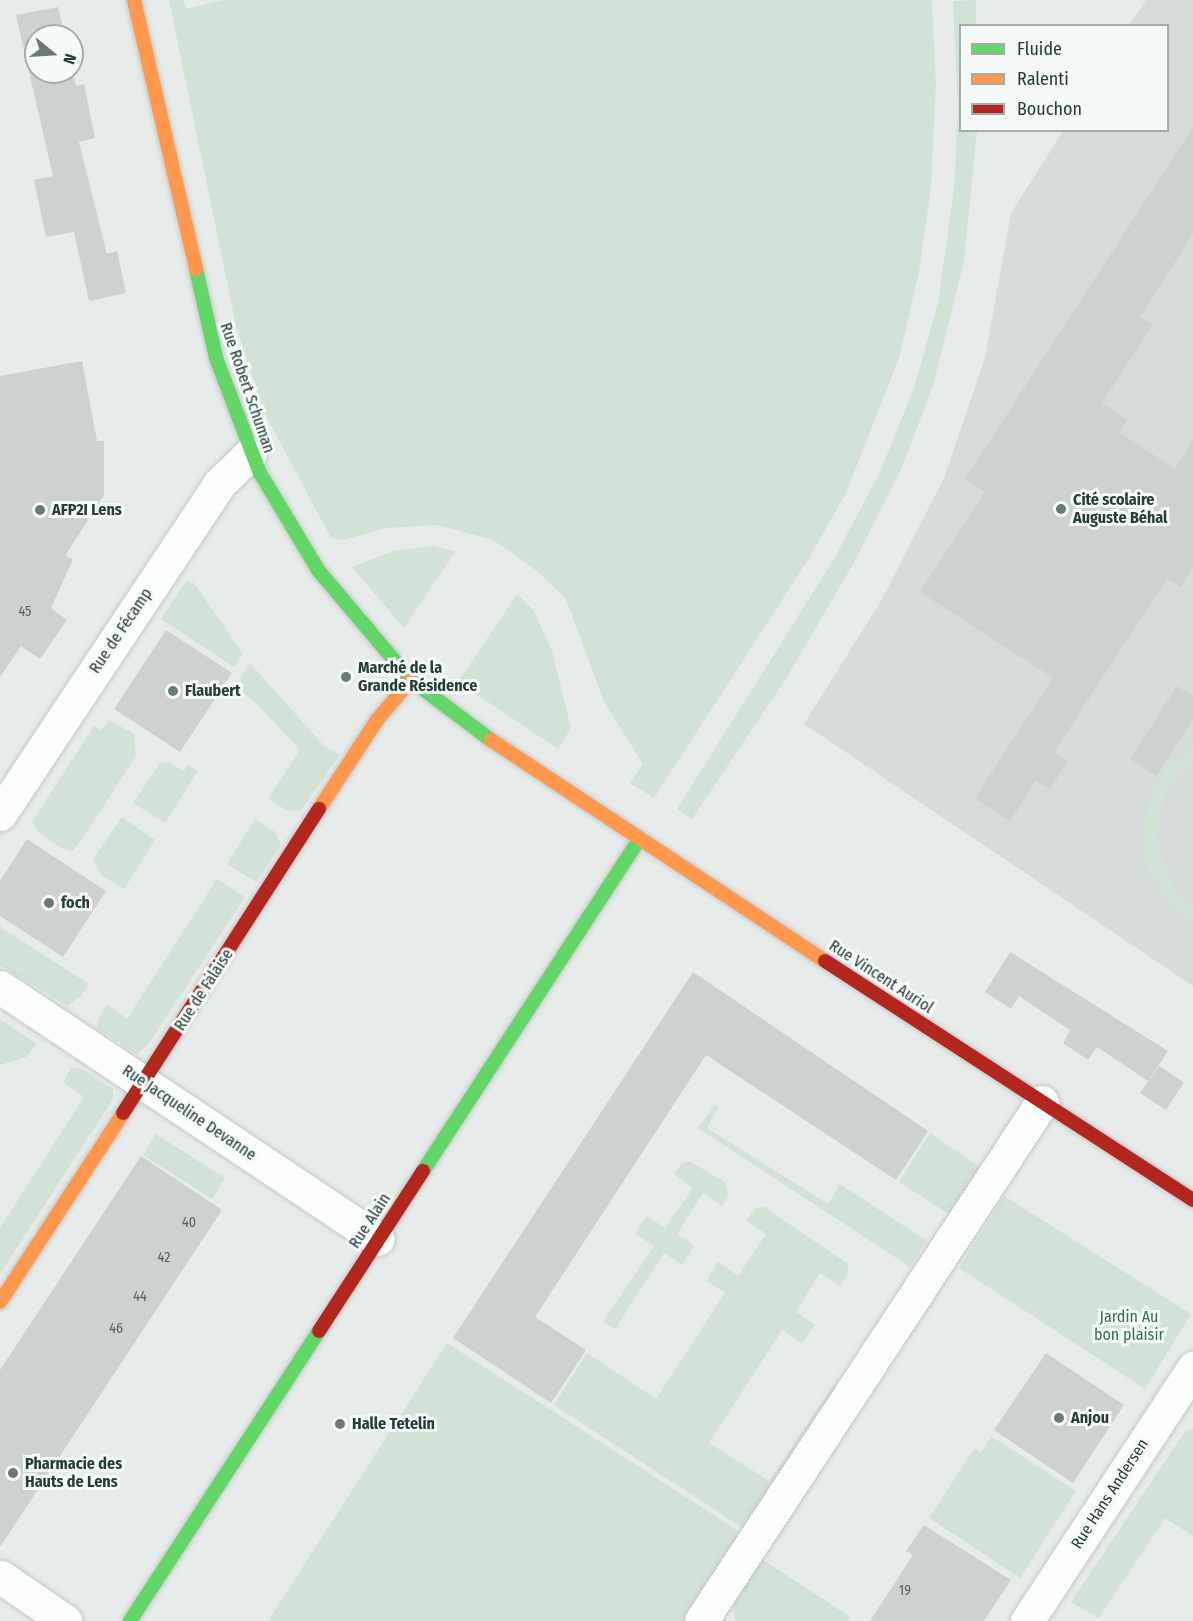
<!DOCTYPE html>
<meta charset="utf-8">
<style>
body{margin:0}
#map{position:relative;width:1193px;height:1621px;overflow:hidden;background:#e7ebe9;font-family:"Fira Sans Condensed",sans-serif}
div>[style]{position:absolute}
[style*='--x']{left:calc(var(--x)*1px);top:calc(var(--y)*1px);width:calc(var(--w)*1px);rotate:calc(var(--a)*1deg)}
.built>*{inset:0;background:#d5dcd9}
.green>*{inset:0;background:#d2e2d7}
.building>*{inset:0;background:#cdd2d0}
.roads{filter:drop-shadow(0 0 2px #c4c8c6) drop-shadow(0 0 2px #c4c8c6)}
.street>*{height:33px;margin:-16.5px;padding:0 16.5px;transform-origin:16.5px;border-radius:16.5px;background:#fbfcfc}
.fast>*{height:14px;margin:-7px;padding:0 7px;transform-origin:7px;border-radius:7px;background:#63d668}
.slow>*{height:14px;margin:-7px;padding:0 7px;transform-origin:7px;border-radius:7px;background:#ff974d}
.jam>*{height:14px;margin:-7px;padding:0 7px;transform-origin:7px;border-radius:7px;background:#b3261e}
.dots>*{width:16px;height:16px;translate:-50% -50%;box-sizing:border-box;border:3px solid #f5f9f7;border-radius:50%}
span{translate:-50% -50%;white-space:nowrap;text-align:center;line-height:1.15;-webkit-text-stroke:6px #f5f9f7;paint-order:stroke}
.number-label{font-size:14px;color:#50635f}
.number-label span{-webkit-text-stroke-width:0}
.street-label{font-size:16px;color:#263d38}
.poi-label{font-size:16px;color:#263d38;font-weight:700}
.left{translate:0 -50%;text-align:left}
.park-label{font-size:16px;color:#34704e}
.legend{position:absolute;left:959px;top:24px;width:210px;height:108px;box-sizing:border-box;background:#f5f9f7;border:2px solid #a2aeab;margin:0;padding:8px 10px;list-style:none;font-size:18px;color:#263d38}
.legend li{display:flex;align-items:center;gap:12px;height:30px}
.legend b{width:30px;border:2px solid #a2aeab}
.north{position:absolute;left:24px;top:24px;width:60px;height:60px;box-sizing:border-box;background:#f5f9f7;border:2px solid #a2aeab;border-radius:50%;rotate:108deg;font-size:16px;font-weight:700;line-height:24px;text-align:center;color:#263d38}
.north::after{content:'';display:block;margin:auto;width:21px;height:27px;background:#6a7a76;clip-path:polygon(50% 0,100% 100%,50% 72%,0 100%)}
</style>
<div id="map">
<div class="built">
<div style="clip-path:polygon(1146px 0,1193px 0,1193px 986px,804px 724px,881px 601px,944px 478px,985px 358px,1011px 213px,1063px 131px,1168px 130px,1168px 26px,1129px 25px)"></div>
</div>
<div class="green">
<div style="clip-path:polygon(169px 0,183px 0,186px 9px,224px 0,932px 0,936px 85px,931px 187px,919px 272px,899px 358px,846px 493px,808px 560px,654px 798px,630px 783px,643px 764px,604px 702px,566px 599px,537px 571px,493px 540px,437px 525px,386px 528px,343px 540px,331px 538px,264px 412px,236px 326px)"></div>
<div style="clip-path:polygon(976px 0,976px 25px,960px 26px,960px 130px,977px 131px,964px 261px,933px 386px,901px 470px,856px 559px,787px 677px,692px 819px,677px 809px,834px 559px,880px 472px,914px 388px,938px 303px,954px 188px,958px 109px,953px 1px)"></div>
<div style="clip-path:polygon(431px 546px,456px 551px,404px 628px,352px 567px,394px 551px)"></div>
<div style="clip-path:polygon(186px 581px,194px 583px,243px 654px,234px 667px,161px 619px)"></div>
<div style="clip-path:polygon(517px 594px,534px 611px,552px 651px,571px 728px,558px 749px,458px 682px)"></div>
<div style="clip-path:polygon(250px 663px,324px 746px,340px 755px,301px 810px,288px 811px,268px 799px,300px 750px,255px 702px,235px 686px)"></div>
<div style="clip-path:polygon(109px 720px,134px 734px,136px 756px,81px 841px,72px 851px,63px 849px,39px 833px,32px 822px,94px 726px,101px 730px)"></div>
<div style="clip-path:polygon(1193px 747px,1193px 761px,1176px 776px,1164px 797px,1157px 840px,1173px 887px,1193px 907px,1193px 923px,1176px 912px,1147px 869px,1142px 839px,1150px 797px,1164px 768px)"></div>
<div style="clip-path:polygon(168px 762px,184px 771px,188px 765px,198px 771px,165px 823px,133px 803px,160px 763px)"></div>
<div style="clip-path:polygon(122px 817px,155px 840px,124px 889px,101px 875px,93px 859px)"></div>
<div style="clip-path:polygon(255px 819px,275px 832px,281px 845px,256px 882px,227px 864px)"></div>
<div style="clip-path:polygon(217px 879px,245px 897px,148px 1045px,136px 1054px,97px 1028px,98px 1019px,107px 1004px,127px 1019px)"></div>
<div style="clip-path:polygon(0 927px,89px 984px,81px 996px,67px 1006px,0 965px)"></div>
<div style="clip-path:polygon(0 1019px,37px 1044px,26px 1057px,0 1065px)"></div>
<div style="clip-path:polygon(71px 1068px,80px 1068px,113px 1089px,113px 1099px,0 1274px,0 1228px,84px 1097px,63px 1082px)"></div>
<div style="clip-path:polygon(715px 1105px,719px 1107px,707px 1128px,828px 1204px,840px 1184px,927px 1241px,910px 1267px,698px 1128px)"></div>
<div style="clip-path:polygon(930px 1133px,982px 1169px,952px 1216px,899px 1182px)"></div>
<div style="clip-path:polygon(156px 1134px,225px 1178px,212px 1199px,143px 1155px)"></div>
<div style="clip-path:polygon(689px 1161px,725px 1182px,728px 1195px,722px 1206px,703px 1193px,677px 1234px,694px 1246px,682px 1265px,664px 1253px,615px 1329px,603px 1322px,654px 1246px,635px 1234px,647px 1216px,665px 1228px,693px 1188px,674px 1174px,682px 1163px)"></div>
<div style="clip-path:polygon(1004px 1196px,1191px 1314px,1145px 1389px,959px 1268px)"></div>
<div style="clip-path:polygon(764px 1207px,848px 1264px,848px 1273px,840px 1286px,820px 1273px,796px 1312px,815px 1325px,802px 1343px,782px 1330px,709px 1443px,769px 1481px,835px 1383px,842px 1387px,746px 1530px,554px 1405px,587px 1353px,656px 1399px,725px 1293px,707px 1281px,718px 1261px,738px 1276px,766px 1234px,746px 1220px,756px 1208px)"></div>
<div style="clip-path:polygon(447px 1343px,743px 1534px,684px 1621px,268px 1621px)"></div>
<div style="clip-path:polygon(1193px 1429px,1193px 1536px,1165px 1518px,1099px 1618px,1071px 1602px,1186px 1430px)"></div>
<div style="clip-path:polygon(991px 1436px,1076px 1491px,1020px 1578px,929px 1518px,974px 1449px,981px 1453px)"></div>
<div style="clip-path:polygon(762px 1559px,850px 1617px,847px 1621px,735px 1621px,734px 1602px)"></div>
</div>
<div class="building">
<div style="clip-path:polygon(58px 7px,65px 36px,36px 36px,36px 72px,72px 70px,76px 86px,84px 84px,95px 138px,79px 142px,107px 254px,117px 251px,126px 293px,89px 301px,74px 232px,46px 237px,34px 180px,53px 176px,16px 15px)"></div>
<div style="clip-path:polygon(1193px 127px,1193px 234px,1140px 317px,1153px 325px,1102px 403px,1127px 420px,1119px 432px,1175px 469px,1193px 440px,1193px 567px,1180px 587px,1167px 579px,1054px 752px,1068px 761px,1050px 789px,1036px 781px,1010px 821px,975px 798px,1053px 678px,920px 592px,985px 492px,965px 479px)"></div>
<div style="clip-path:polygon(82px 361px,97px 441px,104px 441px,104px 495px,65px 556px,73px 559px,51px 608px,67px 620px,40px 659px,21px 646px,0 677px,0 376px)"></div>
<div style="clip-path:polygon(166px 630px,232px 673px,180px 752px,114px 709px)"></div>
<div style="clip-path:polygon(1177px 686px,1193px 696px,1193px 719px,1156px 776px,1130px 759px)"></div>
<div style="clip-path:polygon(27px 839px,106px 891px,63px 957px,0 916px,0 881px)"></div>
<div style="clip-path:polygon(1010px 952px,1168px 1051px,1148px 1081px,1097px 1047px,1088px 1060px,1063px 1043px,1070px 1030px,1019px 996px,1011px 1009px,985px 992px)"></div>
<div style="clip-path:polygon(693px 972px,928px 1131px,896px 1180px,706px 1055px,535px 1317px,586px 1350px,551px 1403px,453px 1338px)"></div>
<div style="clip-path:polygon(1159px 1066px,1184px 1082px,1166px 1110px,1140px 1093px)"></div>
<div style="clip-path:polygon(141px 1156px,222px 1210px,0 1547px,0 1370px)"></div>
<div style="clip-path:polygon(1046px 1353px,1124px 1405px,1073px 1483px,994px 1430px)"></div>
<div style="clip-path:polygon(924px 1525px,1011px 1580px,984px 1621px,870px 1621px,913px 1555px,906px 1551px)"></div>
</div>
<div class="roads">
<div class="street">
<div style="--x:0;--y:814;--w:396;--a:-56.4"></div>
<div style="--x:219;--y:484;--w:43;--a:-44.1"></div>
<div style="--x:0;--y:987;--w:454;--a:33.7"></div>
<div style="--x:1;--y:1577;--w:78;--a:34.5"></div>
<div style="--x:701;--y:1621;--w:621;--a:-56.69"></div>
<div style="--x:1027;--y:1621;--w:303;--a:-56.7"></div>
</div>
<div class="fast">
<div style="--x:196;--y:269;--w:91;--a:77.3"></div>
<div style="--x:216;--y:358;--w:123;--a:69.1"></div>
<div style="--x:260;--y:473;--w:113;--a:59.1"></div>
<div style="--x:318;--y:570;--w:144;--a:49.8"></div>
<div style="--x:411;--y:680;--w:100;--a:36.9"></div>
<div style="--x:423;--y:1171;--w:395;--a:-56.9"></div>
<div style="--x:130;--y:1621;--w:346;--a:-56.9"></div>
</div>
<div class="slow">
<div style="--x:134;--y:0;--w:276;--a:77"></div>
<div style="--x:491;--y:740;--w:400;--a:33.5"></div>
<div style="--x:319;--y:809;--w:106;--a:-56.9"></div>
<div style="--x:377;--y:720;--w:52;--a:-49.6"></div>
<div style="--x:0;--y:1302;--w:225;--a:-56.9"></div>
</div>
<div class="jam">
<div style="--x:825;--y:961;--w:439;--a:33"></div>
<div style="--x:123;--y:1113;--w:362;--a:-57.2"></div>
<div style="--x:319;--y:1331;--w:191;--a:-57"></div>
</div>
</div>
<div class="dots">
<div style="left:1061px;top:509px;background:#6a7a76"></div>
<div style="left:40px;top:510px;background:#6a7a76"></div>
<div style="left:346px;top:677px;background:#6a7a76"></div>
<div style="left:173px;top:691px;background:#6a7a76"></div>
<div style="left:49px;top:903px;background:#6a7a76"></div>
<div style="left:1059px;top:1418px;background:#6a7a76"></div>
<div style="left:340px;top:1424px;background:#6a7a76"></div>
<div style="left:13px;top:1473px;background:#6a7a76"></div>
</div>
<div class="number-label">
<span style="left:25px;top:612px">45</span>
<span style="left:189px;top:1223px">40</span>
<span style="left:164px;top:1258px">42</span>
<span style="left:140px;top:1297px">44</span>
<span style="left:116px;top:1329px">46</span>
<span style="left:905px;top:1591px">19</span>
</div>
<div class="street-label">
<span style="left:247px;top:388px;rotate:71deg">Rue Robert Schuman</span>
<span style="left:121px;top:631px;rotate:-56deg">Rue de Fécamp</span>
<span style="left:881px;top:977px;rotate:33deg">Rue Vincent Auriol</span>
<span style="left:204px;top:990px;rotate:-57deg">Rue de Falaise</span>
<span style="left:189px;top:1113px;rotate:34deg">Rue Jacqueline Devanne</span>
<span style="left:370px;top:1221px;rotate:-57deg">Rue Alain</span>
<span style="left:1110px;top:1494px;rotate:-57deg">Rue Hans Andersen</span>
</div>
<div class="poi-label">
<span class="left" style="left:1073px;top:509px">Cité scolaire<br>Auguste Béhal</span>
<span class="left" style="left:52px;top:510px">AFP2I Lens</span>
<span class="left" style="left:358px;top:677px">Marché de la<br>Grande Résidence</span>
<span class="left" style="left:185px;top:691px">Flaubert</span>
<span class="left" style="left:61px;top:903px">foch</span>
<span class="left" style="left:1071px;top:1418px">Anjou</span>
<span class="left" style="left:352px;top:1424px">Halle Tetelin</span>
<span class="left" style="left:25px;top:1473px">Pharmacie des<br>Hauts de Lens</span>
</div>
<div class="park-label">
<span style="left:1129px;top:1326px">Jardin Au<br>bon plaisir</span>
</div>
<ul class="legend">
<li><b style="height:8px;background:#63d668"></b>Fluide</li>
<li><b style="height:8px;background:#ff974d"></b>Ralenti</li>
<li><b style="height:8px;background:#b3261e"></b>Bouchon</li>
</ul>
<div class="north">N</div>
</div>
